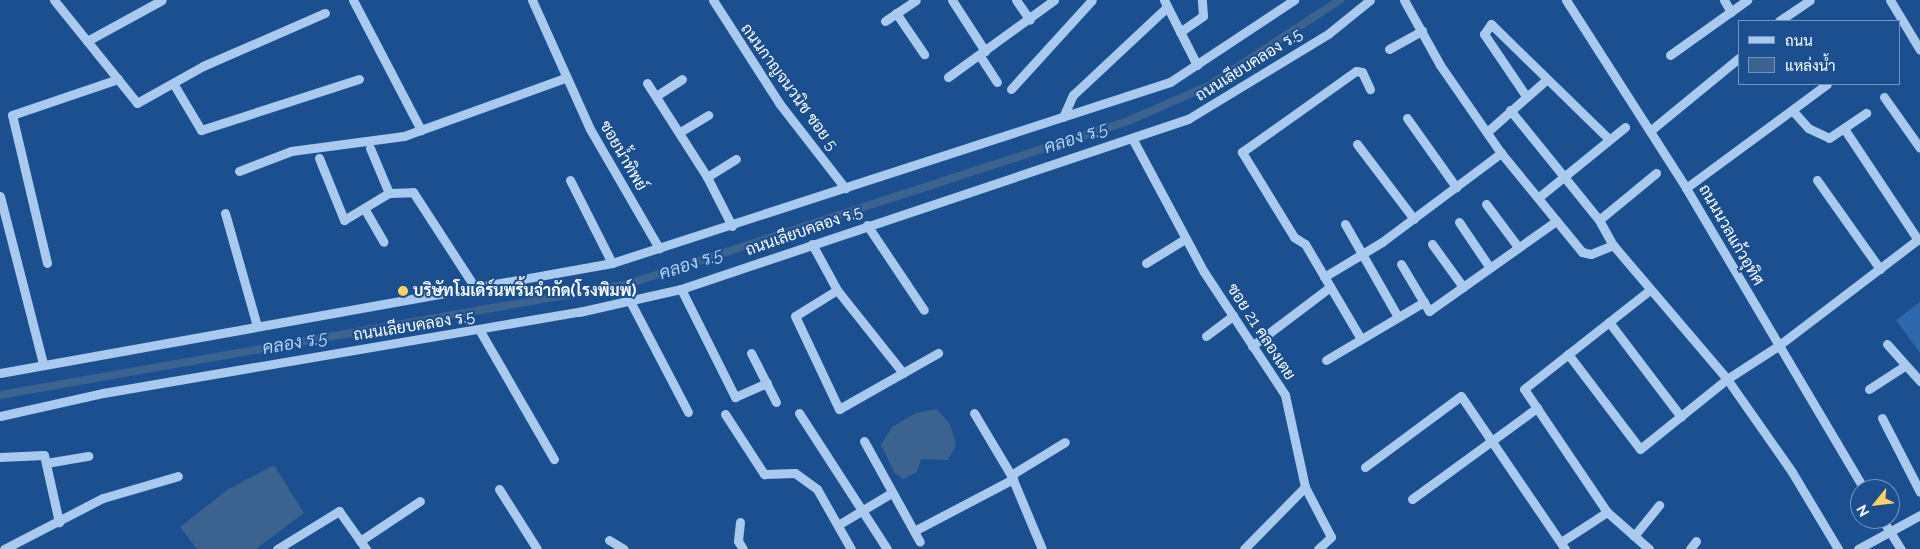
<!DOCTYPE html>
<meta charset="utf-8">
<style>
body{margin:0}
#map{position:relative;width:1920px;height:549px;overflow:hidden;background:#1b4f8f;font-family:Raleway,Sarabun,sans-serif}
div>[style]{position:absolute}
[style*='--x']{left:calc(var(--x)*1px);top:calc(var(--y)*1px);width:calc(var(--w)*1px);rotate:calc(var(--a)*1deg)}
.green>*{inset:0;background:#2e69ad}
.water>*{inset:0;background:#3c6290}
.canal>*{height:8px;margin:-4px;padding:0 4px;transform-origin:4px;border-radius:4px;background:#3c6290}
.minor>*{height:9px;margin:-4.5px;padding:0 4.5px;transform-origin:4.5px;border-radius:4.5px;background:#a9c9ee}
.dots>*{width:14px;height:14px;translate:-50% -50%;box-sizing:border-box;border:2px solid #1b4f8f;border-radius:50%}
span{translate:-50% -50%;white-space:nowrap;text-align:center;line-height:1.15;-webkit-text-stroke:4px #1b4f8f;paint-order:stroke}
.street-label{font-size:16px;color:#fff}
.poi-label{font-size:16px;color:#fff;font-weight:700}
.left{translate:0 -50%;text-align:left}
.water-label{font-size:18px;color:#b5d3f5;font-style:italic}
.legend{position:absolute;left:1738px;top:20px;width:162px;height:65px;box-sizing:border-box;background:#1b4f8f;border:1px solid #7695bc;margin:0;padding:6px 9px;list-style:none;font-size:15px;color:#fff}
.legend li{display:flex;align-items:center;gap:10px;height:25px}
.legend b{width:25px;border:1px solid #7695bc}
.north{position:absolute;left:1850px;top:479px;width:50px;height:50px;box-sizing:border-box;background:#1b4f8f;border:1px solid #7695bc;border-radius:50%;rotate:241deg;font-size:14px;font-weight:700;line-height:20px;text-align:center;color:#fff}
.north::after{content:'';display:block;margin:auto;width:18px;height:22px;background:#ffd166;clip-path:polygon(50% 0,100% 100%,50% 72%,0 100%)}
</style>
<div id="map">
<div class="green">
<div style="clip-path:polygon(1920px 302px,1920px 353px,1896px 320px)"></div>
</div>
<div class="water">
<div style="clip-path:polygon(937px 409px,950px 424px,956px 445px,948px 460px,921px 459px,917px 472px,903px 479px,894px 472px,881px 445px,892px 427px,916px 413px)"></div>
<div style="clip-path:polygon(274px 465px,304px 513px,256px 549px,197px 549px,180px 527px,227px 490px)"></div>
</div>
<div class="canal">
<div style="--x:0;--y:395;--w:638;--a:-10.02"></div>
<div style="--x:628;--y:284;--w:526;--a:-18.06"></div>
<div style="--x:1128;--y:121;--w:87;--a:-23.6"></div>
<div style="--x:1208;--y:86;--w:158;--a:-33.1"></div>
</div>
<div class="minor">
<div style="--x:54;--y:0;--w:132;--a:51.1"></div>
<div style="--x:137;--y:103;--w:76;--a:-29.3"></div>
<div style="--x:203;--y:66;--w:133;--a:-23.5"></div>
<div style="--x:353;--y:0;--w:147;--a:62.4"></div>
<div style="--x:532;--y:0;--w:141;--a:65.8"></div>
<div style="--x:590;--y:129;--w:138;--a:59.9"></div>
<div style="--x:713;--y:0;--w:122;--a:57.3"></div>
<div style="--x:779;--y:103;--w:108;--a:52.2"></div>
<div style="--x:952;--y:0;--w:61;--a:57.1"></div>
<div style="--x:1016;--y:0;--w:24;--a:55"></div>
<div style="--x:1164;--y:0;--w:73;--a:63.1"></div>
<div style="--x:1404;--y:0;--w:74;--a:61"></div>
<div style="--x:1440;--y:65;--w:107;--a:55.3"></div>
<div style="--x:1501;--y:153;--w:128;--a:50.7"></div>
<div style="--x:1582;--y:252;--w:9;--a:13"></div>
<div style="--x:1591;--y:254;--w:24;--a:-22"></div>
<div style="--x:1613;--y:245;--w:176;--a:49.6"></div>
<div style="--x:1727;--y:379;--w:113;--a:55"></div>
<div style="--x:1792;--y:472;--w:90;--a:59.1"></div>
<div style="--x:1566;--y:0;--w:223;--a:57.4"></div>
<div style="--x:1686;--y:188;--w:350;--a:59.4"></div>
<div style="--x:1724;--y:0;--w:14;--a:60"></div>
<div style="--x:1890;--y:0;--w:58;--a:59"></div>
<div style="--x:896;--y:13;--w:50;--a:55.7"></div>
<div style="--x:885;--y:21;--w:37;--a:-34"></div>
<div style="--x:1779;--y:21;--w:37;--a:-34"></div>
<div style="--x:1180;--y:32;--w:28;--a:-35"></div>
<div style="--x:1203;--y:16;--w:16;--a:-94"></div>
<div style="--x:87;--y:41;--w:85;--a:-28.7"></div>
<div style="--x:1389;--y:49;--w:38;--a:-29"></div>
<div style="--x:1670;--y:55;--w:95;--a:-35.5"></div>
<div style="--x:980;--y:56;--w:31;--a:57"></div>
<div style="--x:948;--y:77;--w:131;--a:-36"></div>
<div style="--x:173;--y:83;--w:55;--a:59.2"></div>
<div style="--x:201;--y:130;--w:166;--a:-17.9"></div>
<div style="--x:647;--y:83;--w:112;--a:57.4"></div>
<div style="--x:707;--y:177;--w:55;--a:63"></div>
<div style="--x:1011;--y:89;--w:120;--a:-47.7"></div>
<div style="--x:656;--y:96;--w:31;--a:-33"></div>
<div style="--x:1526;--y:96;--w:75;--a:-124.1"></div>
<div style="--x:1484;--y:34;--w:12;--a:-55"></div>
<div style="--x:1491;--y:24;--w:165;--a:44.3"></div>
<div style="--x:1884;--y:97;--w:62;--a:54.8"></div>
<div style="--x:1510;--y:110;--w:141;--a:51"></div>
<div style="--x:1599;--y:220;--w:29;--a:61"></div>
<div style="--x:1792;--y:110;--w:24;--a:48"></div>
<div style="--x:1808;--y:128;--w:23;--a:25"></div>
<div style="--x:1829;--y:138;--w:45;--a:-34"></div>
<div style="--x:1063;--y:117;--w:24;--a:-66"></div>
<div style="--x:1073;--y:95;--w:129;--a:-43.1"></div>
<div style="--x:1407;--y:118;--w:85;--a:54.6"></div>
<div style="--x:1845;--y:130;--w:132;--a:56.4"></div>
<div style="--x:1650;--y:131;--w:115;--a:-39.4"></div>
<div style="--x:680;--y:132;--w:33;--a:-31"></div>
<div style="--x:1487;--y:132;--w:79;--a:-41.4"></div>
<div style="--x:1132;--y:138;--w:152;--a:61.8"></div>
<div style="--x:1204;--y:272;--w:147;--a:56.6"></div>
<div style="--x:1285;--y:395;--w:94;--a:77.7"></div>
<div style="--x:1305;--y:487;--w:56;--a:62.5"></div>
<div style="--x:1331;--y:537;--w:18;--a:137"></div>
<div style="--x:1357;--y:144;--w:94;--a:52.8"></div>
<div style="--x:370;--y:148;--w:49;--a:67.1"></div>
<div style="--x:319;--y:158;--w:67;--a:68"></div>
<div style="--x:344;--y:220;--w:52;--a:-31"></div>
<div style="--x:389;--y:193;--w:24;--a:-2"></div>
<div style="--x:413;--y:192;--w:116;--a:57"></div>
<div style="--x:239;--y:171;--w:56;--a:-21"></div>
<div style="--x:291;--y:151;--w:114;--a:-7.6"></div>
<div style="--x:404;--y:136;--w:171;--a:-19.8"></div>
<div style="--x:707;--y:177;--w:34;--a:-32"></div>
<div style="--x:570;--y:180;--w:93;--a:63.2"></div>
<div style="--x:1817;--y:180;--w:109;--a:54.7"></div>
<div style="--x:1686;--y:188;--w:175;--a:-36.4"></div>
<div style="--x:0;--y:196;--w:173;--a:75.6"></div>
<div style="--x:1539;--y:197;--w:111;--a:-39.1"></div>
<div style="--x:1486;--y:204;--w:54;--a:53.3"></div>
<div style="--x:364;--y:208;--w:39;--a:60"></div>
<div style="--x:225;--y:213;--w:117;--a:74.2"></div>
<div style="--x:1599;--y:220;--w:74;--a:-39.5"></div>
<div style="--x:1459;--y:222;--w:55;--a:56"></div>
<div style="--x:1345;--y:224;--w:107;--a:60.3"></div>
<div style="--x:867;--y:225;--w:102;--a:56.2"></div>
<div style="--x:812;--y:244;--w:52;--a:61.5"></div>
<div style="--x:837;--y:290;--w:106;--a:51.5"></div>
<div style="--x:1432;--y:244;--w:53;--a:54.2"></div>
<div style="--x:47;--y:263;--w:152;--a:-103.3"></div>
<div style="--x:12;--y:115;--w:112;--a:-18.8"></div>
<div style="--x:1146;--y:263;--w:46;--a:-31.6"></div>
<div style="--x:1401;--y:264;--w:55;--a:59.2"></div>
<div style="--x:1429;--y:311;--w:156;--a:-35.3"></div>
<div style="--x:1324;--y:277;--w:68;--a:-31.1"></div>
<div style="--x:1382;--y:242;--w:149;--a:-36.8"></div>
<div style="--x:681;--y:289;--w:121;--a:63.4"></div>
<div style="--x:735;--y:397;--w:35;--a:-24"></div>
<div style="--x:837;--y:290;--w:49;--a:148.2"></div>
<div style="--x:795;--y:316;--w:103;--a:64.7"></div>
<div style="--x:839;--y:409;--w:114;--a:-29.5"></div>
<div style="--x:631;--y:303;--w:123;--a:62.4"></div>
<div style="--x:1609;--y:322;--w:119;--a:52.8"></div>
<div style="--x:480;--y:331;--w:148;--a:60"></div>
<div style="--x:1206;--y:336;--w:34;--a:-37"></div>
<div style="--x:1361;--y:339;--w:110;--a:-120.5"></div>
<div style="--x:1305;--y:244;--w:13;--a:-148"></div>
<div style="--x:1294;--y:237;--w:100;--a:-121.5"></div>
<div style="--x:1242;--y:152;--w:140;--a:-35.4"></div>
<div style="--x:1356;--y:71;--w:6;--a:9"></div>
<div style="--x:1362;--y:72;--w:19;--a:65"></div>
<div style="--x:1887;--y:344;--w:50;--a:48.3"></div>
<div style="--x:1252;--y:346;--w:98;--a:-37.1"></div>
<div style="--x:751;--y:353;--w:55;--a:63"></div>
<div style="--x:1568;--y:354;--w:119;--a:52.8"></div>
<div style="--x:1640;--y:449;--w:112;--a:-38.8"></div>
<div style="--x:1727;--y:379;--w:61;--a:-32.9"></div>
<div style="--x:1778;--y:346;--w:178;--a:-37.3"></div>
<div style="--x:1326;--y:360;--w:114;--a:-30.6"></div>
<div style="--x:0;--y:373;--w:622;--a:-10.19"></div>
<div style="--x:612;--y:263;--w:587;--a:-17.97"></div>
<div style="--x:1170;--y:82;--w:149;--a:-33.5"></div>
<div style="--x:1869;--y:389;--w:40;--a:-32.9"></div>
<div style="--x:799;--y:413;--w:162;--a:57.1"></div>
<div style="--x:974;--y:413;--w:72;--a:59.2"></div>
<div style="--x:1011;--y:475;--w:80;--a:67.3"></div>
<div style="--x:725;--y:414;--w:72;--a:57"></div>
<div style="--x:764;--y:474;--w:31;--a:-2"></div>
<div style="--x:795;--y:473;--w:27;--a:36"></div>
<div style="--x:817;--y:489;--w:69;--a:60.5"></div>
<div style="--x:0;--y:416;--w:106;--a:-12.6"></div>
<div style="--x:103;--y:393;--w:483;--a:-9.7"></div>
<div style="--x:579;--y:312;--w:105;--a:-12.7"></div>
<div style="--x:681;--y:289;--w:535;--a:-18.54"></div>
<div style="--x:1188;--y:119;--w:164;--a:-31.3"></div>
<div style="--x:1328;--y:34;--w:54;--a:-39"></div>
<div style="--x:1882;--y:418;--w:83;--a:62.8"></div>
<div style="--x:864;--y:441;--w:115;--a:61"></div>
<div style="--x:0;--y:457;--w:44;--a:-2.6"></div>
<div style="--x:44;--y:455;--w:69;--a:77.4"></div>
<div style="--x:46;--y:463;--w:43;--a:-9.5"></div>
<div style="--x:1365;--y:467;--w:119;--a:-36.5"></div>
<div style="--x:1461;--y:396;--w:185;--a:55.8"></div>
<div style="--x:1011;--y:475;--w:63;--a:-31.4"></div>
<div style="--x:499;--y:489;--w:71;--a:57.7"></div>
<div style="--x:1412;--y:499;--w:155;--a:-36.1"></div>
<div style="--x:1882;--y:519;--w:36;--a:58"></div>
<div style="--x:740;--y:522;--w:19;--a:96"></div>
<div style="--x:738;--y:541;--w:9;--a:58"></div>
<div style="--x:838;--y:525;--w:58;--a:-31"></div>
<div style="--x:914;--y:531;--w:112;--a:-27.7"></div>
<div style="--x:1634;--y:536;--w:40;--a:-51"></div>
<div style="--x:609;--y:540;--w:17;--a:31"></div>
<div style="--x:360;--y:541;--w:72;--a:-33.7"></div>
<div style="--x:1561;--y:542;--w:55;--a:-33.1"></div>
<div style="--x:4;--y:549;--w:111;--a:-27.3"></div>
<div style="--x:103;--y:498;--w:78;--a:-16.3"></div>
<div style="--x:277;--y:549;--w:73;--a:-31.5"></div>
<div style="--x:339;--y:511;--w:47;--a:54.6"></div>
<div style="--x:1244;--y:549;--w:87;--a:-45.5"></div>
<div style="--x:1649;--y:549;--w:56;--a:-138.6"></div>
<div style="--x:1607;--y:512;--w:148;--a:-124"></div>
<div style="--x:1524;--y:389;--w:160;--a:-38.2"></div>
<div style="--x:1690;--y:549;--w:10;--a:-53"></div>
<div style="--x:1858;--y:549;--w:71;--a:-28.7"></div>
</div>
<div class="dots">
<div style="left:403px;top:291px;background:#ffd166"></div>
</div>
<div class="street-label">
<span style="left:1249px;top:65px;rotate:-32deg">ถนนเลียบคลอง ร.5</span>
<span style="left:789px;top:87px;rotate:54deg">ถนนกาญจนวนิช ซอย 5</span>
<span style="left:623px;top:156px;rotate:60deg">ซอยน้ำทิพย์</span>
<span style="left:804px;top:231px;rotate:-19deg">ถนนเลียบคลอง ร.5</span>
<span style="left:1731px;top:235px;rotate:60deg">ถนนนวลแก้วอุทิศ</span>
<span style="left:414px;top:326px;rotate:-9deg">ถนนเลียบคลอง ร.5</span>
<span style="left:1261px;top:332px;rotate:57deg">ซอย 21 คลองเตย</span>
</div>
<div class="poi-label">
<span class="left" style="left:413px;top:291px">บริษัทโมเดิร์นพริ้นจำกัด(โรงพิมพ์)</span>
</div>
<div class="water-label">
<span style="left:1076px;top:138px;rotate:-18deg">คลอง ร.5</span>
<span style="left:691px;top:264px;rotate:-18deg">คลอง ร.5</span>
<span style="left:295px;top:343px;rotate:-10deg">คลอง ร.5</span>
</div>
<ul class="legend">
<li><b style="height:6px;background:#a9c9ee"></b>ถนน</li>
<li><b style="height:14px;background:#3c6290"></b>แหล่งน้ำ</li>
</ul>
<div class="north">N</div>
</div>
